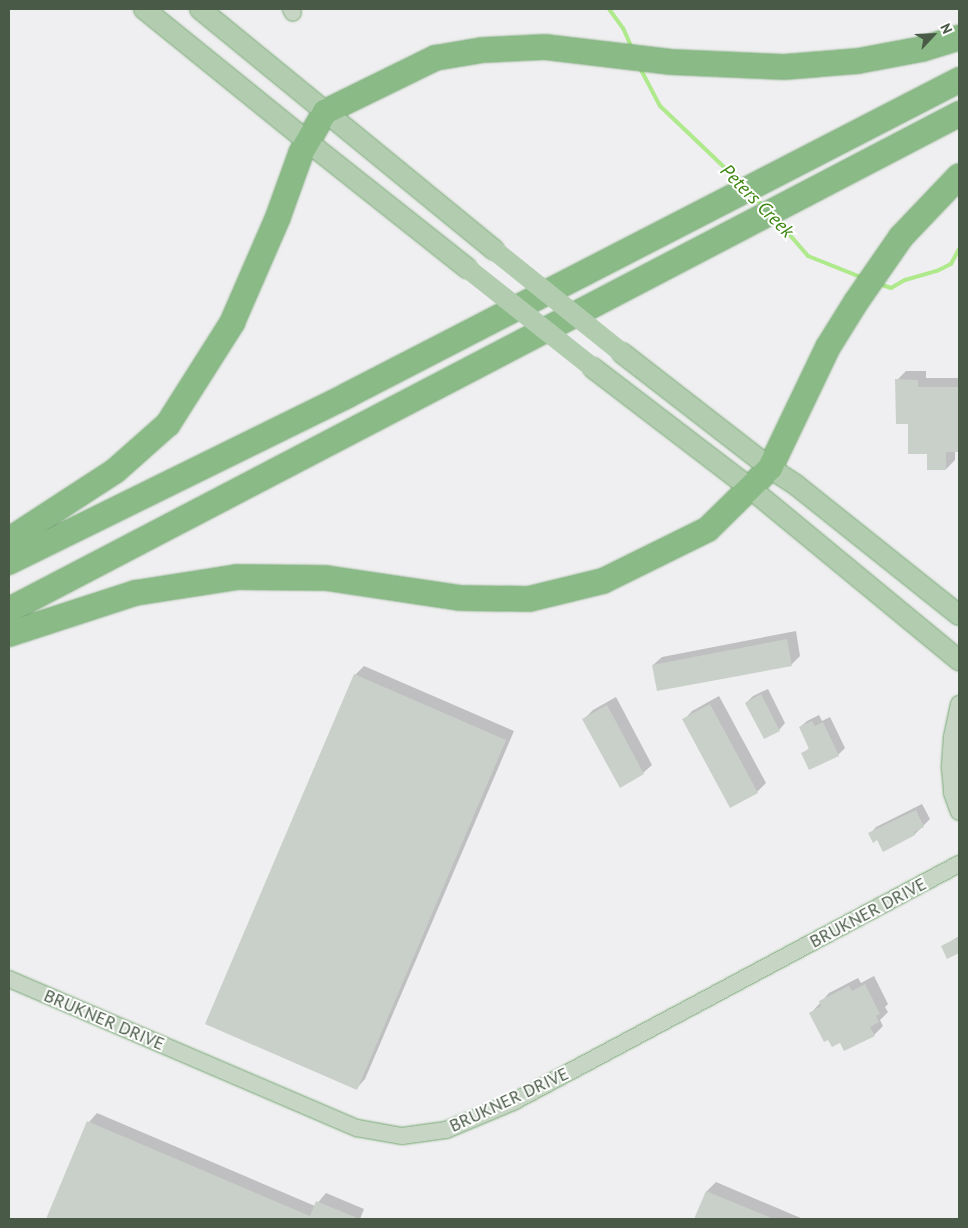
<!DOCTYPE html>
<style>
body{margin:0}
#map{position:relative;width:968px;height:1228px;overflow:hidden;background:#efeef0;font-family:"PT Sans",sans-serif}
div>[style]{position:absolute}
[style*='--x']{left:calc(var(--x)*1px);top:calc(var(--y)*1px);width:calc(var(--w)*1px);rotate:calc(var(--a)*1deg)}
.shadow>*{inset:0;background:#0003}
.stream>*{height:4px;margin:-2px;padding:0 2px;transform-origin:2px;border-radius:2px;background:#aee98b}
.building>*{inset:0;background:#c9d0c9}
.roads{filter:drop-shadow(0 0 1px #75a772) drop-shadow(0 0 1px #75a772)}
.minor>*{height:16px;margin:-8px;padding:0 8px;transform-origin:8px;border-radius:8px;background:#c6d5c4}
.major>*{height:20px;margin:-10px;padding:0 10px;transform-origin:10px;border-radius:10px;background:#b1ccae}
.highway>*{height:24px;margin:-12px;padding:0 12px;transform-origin:12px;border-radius:12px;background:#8abb87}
.major-bridge>*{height:20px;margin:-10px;padding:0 10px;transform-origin:10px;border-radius:10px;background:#b1ccae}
span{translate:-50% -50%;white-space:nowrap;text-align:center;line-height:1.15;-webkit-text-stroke:4px #fff;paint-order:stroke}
.street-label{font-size:18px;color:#495b47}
.water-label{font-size:19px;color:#3c8711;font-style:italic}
.frame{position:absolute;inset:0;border:10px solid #495b47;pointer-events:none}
.north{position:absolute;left:908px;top:10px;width:50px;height:50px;-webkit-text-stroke:4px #fff;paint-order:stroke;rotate:65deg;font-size:14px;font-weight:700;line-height:20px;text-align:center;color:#495b47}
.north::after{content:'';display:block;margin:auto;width:18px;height:22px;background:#495b47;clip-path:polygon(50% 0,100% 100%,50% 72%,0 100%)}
</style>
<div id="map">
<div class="shadow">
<div style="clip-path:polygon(906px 371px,926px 371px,926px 378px,959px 378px,959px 450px,955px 450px,955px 460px,946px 469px,929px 453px,909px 423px,897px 380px)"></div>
<div style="clip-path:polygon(796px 631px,800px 656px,792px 664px,653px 665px,662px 657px)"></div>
<div style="clip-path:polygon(364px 666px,514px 731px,365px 1079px,357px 1088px,355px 675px)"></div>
<div style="clip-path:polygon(768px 689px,785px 723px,779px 730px,746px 703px,753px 696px)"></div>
<div style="clip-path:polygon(719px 696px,766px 783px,757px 792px,684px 720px,692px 711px)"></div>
<div style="clip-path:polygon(616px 697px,652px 765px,643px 773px,584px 719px,593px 710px)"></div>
<div style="clip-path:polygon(819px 715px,822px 721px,830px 717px,845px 748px,838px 755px,810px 768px,803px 754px,810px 747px,800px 727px,807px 721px)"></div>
<div style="clip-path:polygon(922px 804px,930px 819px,915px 834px,878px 839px,870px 834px,876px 827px)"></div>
<div style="clip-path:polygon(959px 936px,959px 951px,947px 957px,942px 947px)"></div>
<div style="clip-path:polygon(874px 976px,888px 1004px,885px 1007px,888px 1012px,880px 1020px,883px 1026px,874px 1035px,841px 1041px,811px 1013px,829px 993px,858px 978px,861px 983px)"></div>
<div style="clip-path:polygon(97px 1113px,315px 1206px,326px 1193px,364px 1209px,360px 1219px,48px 1219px,89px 1122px)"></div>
<div style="clip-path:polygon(716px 1182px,803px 1219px,696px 1219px,707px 1191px)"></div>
</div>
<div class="stream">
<div style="--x:609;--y:9;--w:24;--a:54"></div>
<div style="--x:623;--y:28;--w:24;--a:66"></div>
<div style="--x:639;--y:66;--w:45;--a:62.3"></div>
<div style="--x:660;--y:106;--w:113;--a:43.6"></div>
<div style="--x:753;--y:196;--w:16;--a:45"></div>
<div style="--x:776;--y:219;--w:49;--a:49.1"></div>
<div style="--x:808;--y:256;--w:59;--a:21.8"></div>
<div style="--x:879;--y:284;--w:13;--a:18"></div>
<div style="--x:891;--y:288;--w:16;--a:-30"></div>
<div style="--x:905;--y:280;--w:33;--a:-16"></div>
<div style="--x:937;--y:271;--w:16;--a:-27"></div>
<div style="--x:951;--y:264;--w:17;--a:-62"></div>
</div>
<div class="building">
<div style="clip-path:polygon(895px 379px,918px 380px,918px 387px,959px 387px,959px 452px,946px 452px,946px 470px,927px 470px,927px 454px,908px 454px,908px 424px,896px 424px)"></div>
<div style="clip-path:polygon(787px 639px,792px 666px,657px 691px,652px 665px)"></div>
<div style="clip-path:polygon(354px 674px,506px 740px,357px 1090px,205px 1024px)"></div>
<div style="clip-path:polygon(761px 694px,780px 731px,764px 739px,745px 703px)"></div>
<div style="clip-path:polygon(710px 704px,758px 793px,730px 808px,682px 719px)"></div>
<div style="clip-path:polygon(607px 705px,644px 774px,620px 788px,582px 719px)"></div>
<div style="clip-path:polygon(812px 721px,815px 726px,823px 722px,839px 756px,809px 770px,801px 753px,809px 749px,799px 727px)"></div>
<div style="clip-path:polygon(916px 810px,924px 827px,914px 832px,915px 835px,883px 852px,877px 840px,873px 843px,868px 833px)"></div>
<div style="clip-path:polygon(959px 937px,959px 953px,947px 959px,941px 946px)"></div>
<div style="clip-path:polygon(865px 984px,880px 1014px,876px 1016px,879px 1022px,870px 1027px,875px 1036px,844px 1051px,840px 1043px,832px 1047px,828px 1040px,824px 1042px,809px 1013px,821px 1006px,819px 1001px,849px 986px,852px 991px)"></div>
<div style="clip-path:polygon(87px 1121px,310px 1216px,316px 1201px,360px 1219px,46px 1219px)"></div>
<div style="clip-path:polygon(706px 1191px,774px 1219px,694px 1219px)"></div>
</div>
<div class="roads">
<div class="minor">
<div style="--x:291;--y:9;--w:4;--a:63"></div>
<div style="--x:959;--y:704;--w:33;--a:102"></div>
<div style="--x:952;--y:736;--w:32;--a:94"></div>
<div style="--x:950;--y:768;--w:25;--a:85"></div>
<div style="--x:952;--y:793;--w:20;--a:70"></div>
<div style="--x:9;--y:979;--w:379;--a:23.2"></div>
<div style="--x:357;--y:1128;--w:46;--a:10.1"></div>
<div style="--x:402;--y:1136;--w:44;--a:-7.8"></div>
<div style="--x:446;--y:1130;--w:73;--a:-22.7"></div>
<div style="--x:513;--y:1102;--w:506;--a:-28.09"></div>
</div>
<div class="major">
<div style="--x:144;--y:9;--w:211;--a:39"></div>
<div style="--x:308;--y:142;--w:203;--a:38.4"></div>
<div style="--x:200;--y:9;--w:380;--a:39.3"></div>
<div style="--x:622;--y:353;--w:187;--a:37.8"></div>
<div style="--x:770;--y:468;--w:31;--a:33"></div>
<div style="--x:796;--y:485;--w:208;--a:38.6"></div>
<div style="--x:593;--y:368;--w:198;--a:37.4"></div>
<div style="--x:750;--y:488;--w:271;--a:39.5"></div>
</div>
<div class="highway">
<div style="--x:9;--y:540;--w:126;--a:-33.1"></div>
<div style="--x:115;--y:471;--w:71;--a:-41.6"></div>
<div style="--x:168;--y:424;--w:120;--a:-57.6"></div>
<div style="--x:232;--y:323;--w:116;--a:-66.5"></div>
<div style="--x:278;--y:217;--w:68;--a:-70.2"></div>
<div style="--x:301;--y:153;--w:48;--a:-59.7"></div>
<div style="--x:325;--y:112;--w:123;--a:-26.1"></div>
<div style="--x:435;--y:58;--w:49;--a:-9.5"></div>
<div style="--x:483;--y:50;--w:62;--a:-2.8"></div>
<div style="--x:545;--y:47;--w:127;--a:6.8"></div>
<div style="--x:671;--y:62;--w:113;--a:2.5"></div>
<div style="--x:784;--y:67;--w:74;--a:-4.6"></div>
<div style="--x:858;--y:61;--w:65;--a:-10.6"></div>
<div style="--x:922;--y:49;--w:39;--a:-17"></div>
<div style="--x:9;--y:562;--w:376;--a:-26.2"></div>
<div style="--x:346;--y:396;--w:690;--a:-27.27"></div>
<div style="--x:9;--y:610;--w:1072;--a:-27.57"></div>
<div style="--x:9;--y:634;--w:133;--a:-18"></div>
<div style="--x:135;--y:593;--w:103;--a:-8.9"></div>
<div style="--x:237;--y:577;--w:89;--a:0.6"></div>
<div style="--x:326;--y:578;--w:135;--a:8.5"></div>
<div style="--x:460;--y:598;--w:69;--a:0.8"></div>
<div style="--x:529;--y:599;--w:76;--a:-13.7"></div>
<div style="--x:603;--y:581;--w:117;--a:-26.3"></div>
<div style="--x:708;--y:529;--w:87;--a:-44.5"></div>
<div style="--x:770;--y:468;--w:134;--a:-64.4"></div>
<div style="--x:828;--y:347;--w:53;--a:-58.1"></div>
<div style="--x:856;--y:302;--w:79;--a:-55.3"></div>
<div style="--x:901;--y:237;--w:84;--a:-46.4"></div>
</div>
</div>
<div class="major-bridge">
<div style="--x:494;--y:250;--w:164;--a:38.8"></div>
<div style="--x:467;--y:268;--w:161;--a:38.4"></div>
</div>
<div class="street-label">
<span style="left:868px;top:913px;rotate:-28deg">BRUKNER DRIVE</span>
<span style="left:104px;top:1020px;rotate:23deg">BRUKNER DRIVE</span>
<span style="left:509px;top:1100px;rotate:-25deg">BRUKNER DRIVE</span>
</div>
<div class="water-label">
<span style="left:757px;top:201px;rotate:45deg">Peters Creek</span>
</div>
<div class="frame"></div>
<div class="north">N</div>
</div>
